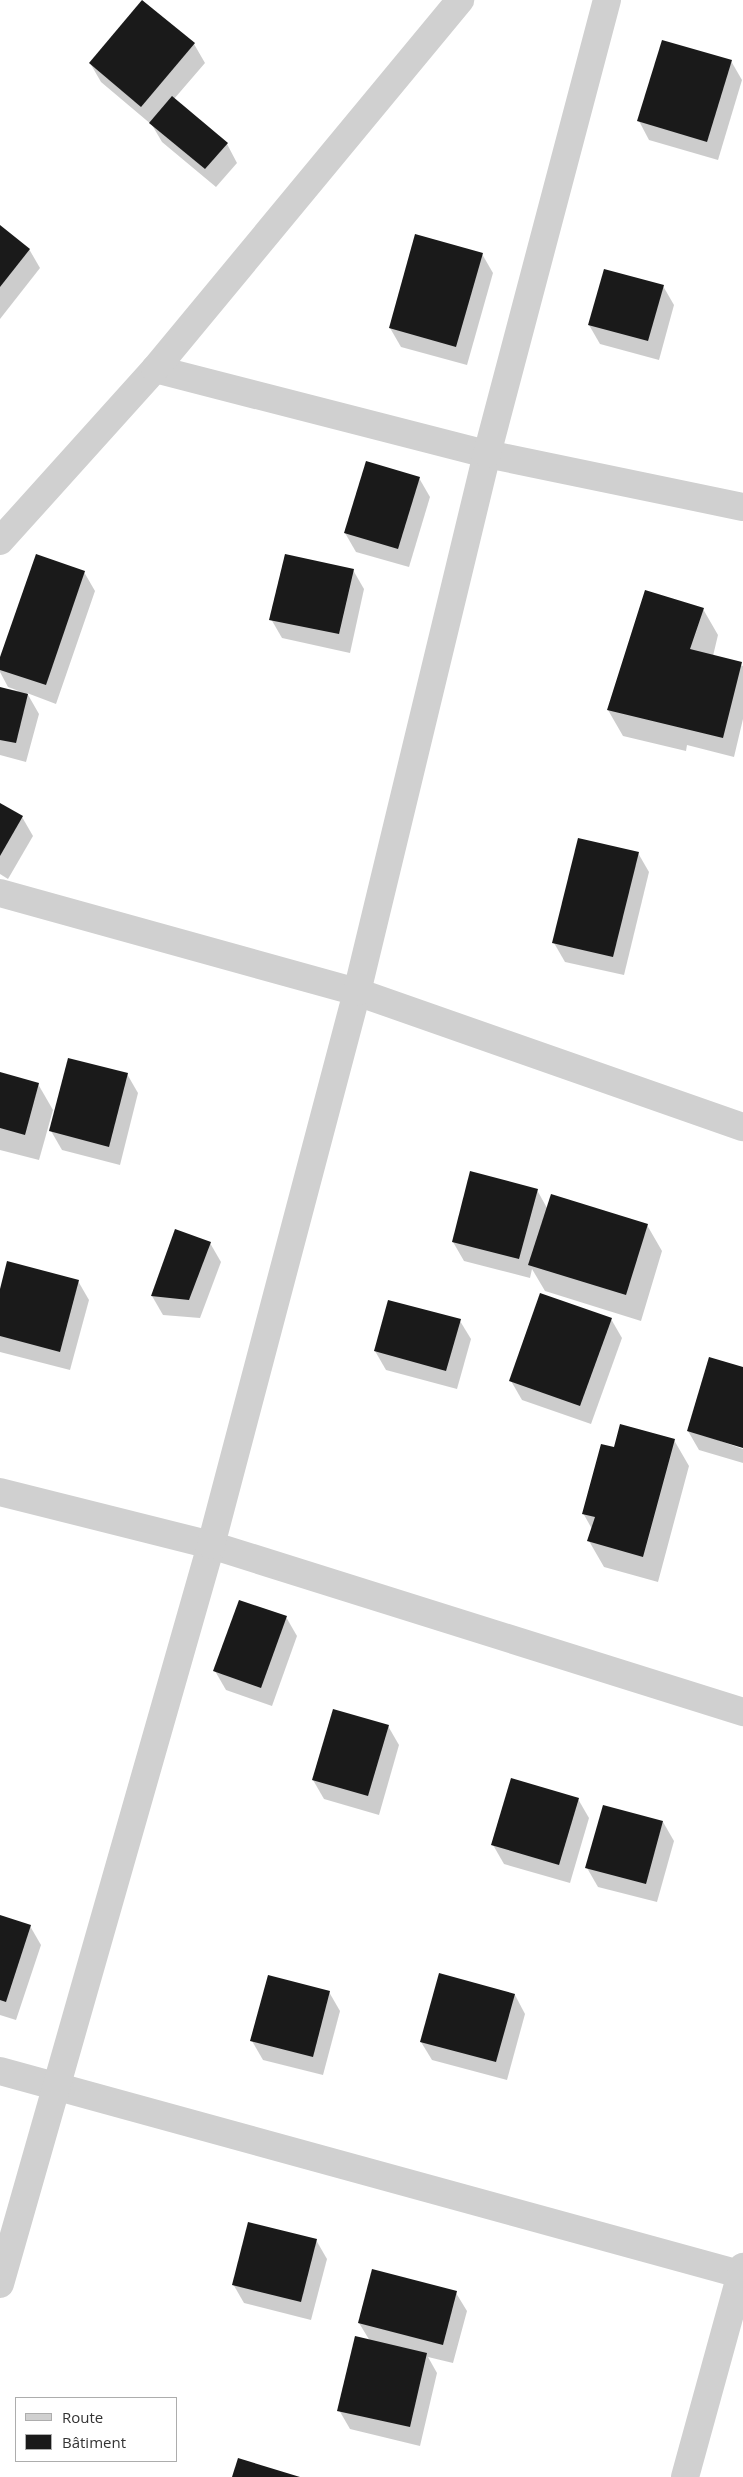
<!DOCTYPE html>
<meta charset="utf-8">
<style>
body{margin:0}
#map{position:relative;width:743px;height:2477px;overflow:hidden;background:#fff;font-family:"Open Sans",sans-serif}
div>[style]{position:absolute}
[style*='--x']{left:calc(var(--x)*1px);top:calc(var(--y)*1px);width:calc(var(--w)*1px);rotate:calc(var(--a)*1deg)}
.shadow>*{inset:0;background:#0003}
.building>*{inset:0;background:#1a1a1a}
.street>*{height:28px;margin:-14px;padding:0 14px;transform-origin:14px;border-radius:14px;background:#d0d0d0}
span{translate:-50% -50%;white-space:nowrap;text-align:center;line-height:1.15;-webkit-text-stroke:5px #fff;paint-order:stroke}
.legend{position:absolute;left:15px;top:2397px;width:162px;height:65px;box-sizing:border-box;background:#fff;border:1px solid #adadad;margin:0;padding:6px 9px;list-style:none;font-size:15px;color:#333}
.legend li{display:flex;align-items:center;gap:10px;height:25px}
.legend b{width:25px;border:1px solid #adadad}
</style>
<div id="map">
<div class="shadow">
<div style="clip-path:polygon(143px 1px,194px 44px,205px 63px,174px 99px,227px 144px,237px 163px,216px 187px,162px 142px,152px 125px,101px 82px,90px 63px)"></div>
<div style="clip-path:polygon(731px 61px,742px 80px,718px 160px,649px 140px,639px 121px)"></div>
<div style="clip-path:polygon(0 227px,29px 249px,40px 268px,0 319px)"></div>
<div style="clip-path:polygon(482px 254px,493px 273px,467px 365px,401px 347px,390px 328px)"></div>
<div style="clip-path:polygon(663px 286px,674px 305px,659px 360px,600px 344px,589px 325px)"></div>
<div style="clip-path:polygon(419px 478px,430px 497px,409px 567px,356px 552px,345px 533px)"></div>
<div style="clip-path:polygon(353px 570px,364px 589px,350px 653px,282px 638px,271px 619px)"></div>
<div style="clip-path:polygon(84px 572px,95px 591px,56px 704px,27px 693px,39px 714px,26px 762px,0 755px,0 688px,19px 691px,8px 687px,0 672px,0 661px)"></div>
<div style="clip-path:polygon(703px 609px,718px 635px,713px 656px,743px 666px,743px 719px,734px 757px,687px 745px,686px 751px,623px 736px,608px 710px)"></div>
<div style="clip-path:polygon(0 804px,22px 817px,33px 836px,8px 879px,0 874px)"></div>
<div style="clip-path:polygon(638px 853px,649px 872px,624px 975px,565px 962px,554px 943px)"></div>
<div style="clip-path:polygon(0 1074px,38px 1084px,53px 1110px,39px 1160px,0 1150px)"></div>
<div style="clip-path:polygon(127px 1074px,138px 1093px,120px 1165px,62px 1150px,51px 1131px)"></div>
<div style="clip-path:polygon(537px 1190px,547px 1208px,647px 1225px,662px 1251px,641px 1321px,545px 1291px,532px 1269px,530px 1278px,464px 1261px,453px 1242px)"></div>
<div style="clip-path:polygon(210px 1243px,221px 1262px,200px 1318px,163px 1315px,152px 1296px)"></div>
<div style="clip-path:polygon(78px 1281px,89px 1300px,70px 1370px,0 1352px,0 1294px)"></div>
<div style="clip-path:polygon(611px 1319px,622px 1338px,591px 1424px,522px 1400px,511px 1381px)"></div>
<div style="clip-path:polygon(460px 1321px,471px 1339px,457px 1389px,386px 1370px,375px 1351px)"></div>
<div style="clip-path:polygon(743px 1368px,743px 1446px,701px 1434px,743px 1449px,743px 1463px,699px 1450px,688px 1431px)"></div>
<div style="clip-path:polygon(674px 1440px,689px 1466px,658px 1582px,604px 1567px,589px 1541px,592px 1529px,583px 1513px,615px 1448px)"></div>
<div style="clip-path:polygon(286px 1617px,297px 1636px,272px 1706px,226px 1690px,215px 1671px)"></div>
<div style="clip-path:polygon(388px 1726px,399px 1745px,379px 1815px,324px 1799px,313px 1780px)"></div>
<div style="clip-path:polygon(578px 1799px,589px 1818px,570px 1883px,504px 1864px,493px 1845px)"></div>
<div style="clip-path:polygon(663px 1822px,674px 1841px,657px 1902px,598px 1887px,587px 1868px)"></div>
<div style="clip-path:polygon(0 1917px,30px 1926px,41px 1945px,16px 2020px,0 2015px)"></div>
<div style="clip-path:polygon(329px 1992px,340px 2011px,323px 2075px,263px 2060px,252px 2041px)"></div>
<div style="clip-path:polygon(515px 1995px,525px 2014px,507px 2080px,432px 2060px,421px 2042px)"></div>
<div style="clip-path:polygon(316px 2240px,327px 2259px,311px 2320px,244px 2303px,233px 2284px)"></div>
<div style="clip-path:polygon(456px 2293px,467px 2311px,453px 2363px,428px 2357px,437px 2373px,420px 2446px,350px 2429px,339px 2410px,370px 2341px,359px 2323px)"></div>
</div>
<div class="building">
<div style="clip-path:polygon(142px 0,195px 43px,141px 107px,89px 63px)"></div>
<div style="clip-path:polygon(662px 40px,732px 60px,707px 142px,637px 121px)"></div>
<div style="clip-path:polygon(172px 96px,228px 143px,205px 169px,149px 123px)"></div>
<div style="clip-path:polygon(0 225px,30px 249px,0 287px)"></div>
<div style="clip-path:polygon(415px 234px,483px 253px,456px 347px,389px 328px)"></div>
<div style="clip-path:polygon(604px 269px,664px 285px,648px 341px,588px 325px)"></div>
<div style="clip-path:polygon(366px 461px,420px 477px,398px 549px,344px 533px)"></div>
<div style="clip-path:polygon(36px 554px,85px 571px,46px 685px,0 670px,0 657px)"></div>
<div style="clip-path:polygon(285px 554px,354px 569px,339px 634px,269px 620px)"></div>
<div style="clip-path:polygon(645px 590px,704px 608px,690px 649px,742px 662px,723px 738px,607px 710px)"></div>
<div style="clip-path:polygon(0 687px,28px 694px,16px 743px,0 740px)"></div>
<div style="clip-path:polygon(0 803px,23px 816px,0 856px)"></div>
<div style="clip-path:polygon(578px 838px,639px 852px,613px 957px,552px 943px)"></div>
<div style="clip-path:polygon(68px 1058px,128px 1073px,109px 1147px,49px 1131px)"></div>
<div style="clip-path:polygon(0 1072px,39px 1083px,25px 1135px,0 1128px)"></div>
<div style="clip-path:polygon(470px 1171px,538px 1189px,519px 1259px,452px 1242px)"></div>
<div style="clip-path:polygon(551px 1194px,648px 1224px,626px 1295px,528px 1265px)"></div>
<div style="clip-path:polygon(175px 1229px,211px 1242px,189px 1300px,151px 1296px)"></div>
<div style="clip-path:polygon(7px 1261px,79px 1280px,60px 1352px,0 1336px,0 1289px)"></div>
<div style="clip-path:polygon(540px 1293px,612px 1318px,580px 1406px,509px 1381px)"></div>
<div style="clip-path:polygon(388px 1300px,461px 1319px,446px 1371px,374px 1351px)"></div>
<div style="clip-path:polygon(709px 1357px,743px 1367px,743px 1448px,687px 1431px)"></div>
<div style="clip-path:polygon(620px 1424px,675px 1439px,643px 1557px,587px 1541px,595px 1517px,582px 1514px,601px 1444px,614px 1447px)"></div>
<div style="clip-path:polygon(239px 1600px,287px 1616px,261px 1688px,213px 1671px)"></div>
<div style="clip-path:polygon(333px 1709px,389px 1725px,368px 1796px,312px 1780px)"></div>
<div style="clip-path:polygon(511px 1778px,579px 1798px,559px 1865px,491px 1845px)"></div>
<div style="clip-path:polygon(603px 1805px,663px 1821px,646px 1884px,585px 1868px)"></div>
<div style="clip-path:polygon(0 1915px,31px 1925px,6px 2002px,0 2000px)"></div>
<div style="clip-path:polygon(439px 1973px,515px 1994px,496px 2062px,420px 2042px)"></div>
<div style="clip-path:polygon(268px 1975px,330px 1991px,313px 2057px,250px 2041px)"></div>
<div style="clip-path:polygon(248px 2222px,317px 2239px,301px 2302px,232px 2285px)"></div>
<div style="clip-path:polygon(372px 2269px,457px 2291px,443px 2345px,358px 2323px)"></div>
<div style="clip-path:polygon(355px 2336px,427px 2353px,410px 2427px,337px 2411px)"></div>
<div style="clip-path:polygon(238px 2458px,300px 2477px,232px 2477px)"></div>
</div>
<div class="street">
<div style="--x:155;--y:369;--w:343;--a:14.4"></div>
<div style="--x:487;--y:454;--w:261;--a:11.7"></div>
<div style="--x:0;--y:541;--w:232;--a:-48"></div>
<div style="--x:155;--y:369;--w:479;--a:-50.4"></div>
<div style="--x:0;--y:893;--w:370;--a:15.5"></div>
<div style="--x:357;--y:992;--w:409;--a:19.3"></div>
<div style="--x:0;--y:1492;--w:218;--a:14.1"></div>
<div style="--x:211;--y:1545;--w:558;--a:17.43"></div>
<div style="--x:0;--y:2071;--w:770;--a:15.35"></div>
<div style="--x:0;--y:2284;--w:769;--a:-74.06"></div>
<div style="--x:211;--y:1545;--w:572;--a:-75.21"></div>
<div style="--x:357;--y:992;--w:553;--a:-76.42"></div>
<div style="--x:487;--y:454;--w:470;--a:-75.2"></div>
<div style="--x:685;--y:2477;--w:218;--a:-74.6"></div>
</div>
<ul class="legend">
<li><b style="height:6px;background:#d0d0d0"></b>Route</li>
<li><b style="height:14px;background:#1a1a1a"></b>Bâtiment</li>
</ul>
</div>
